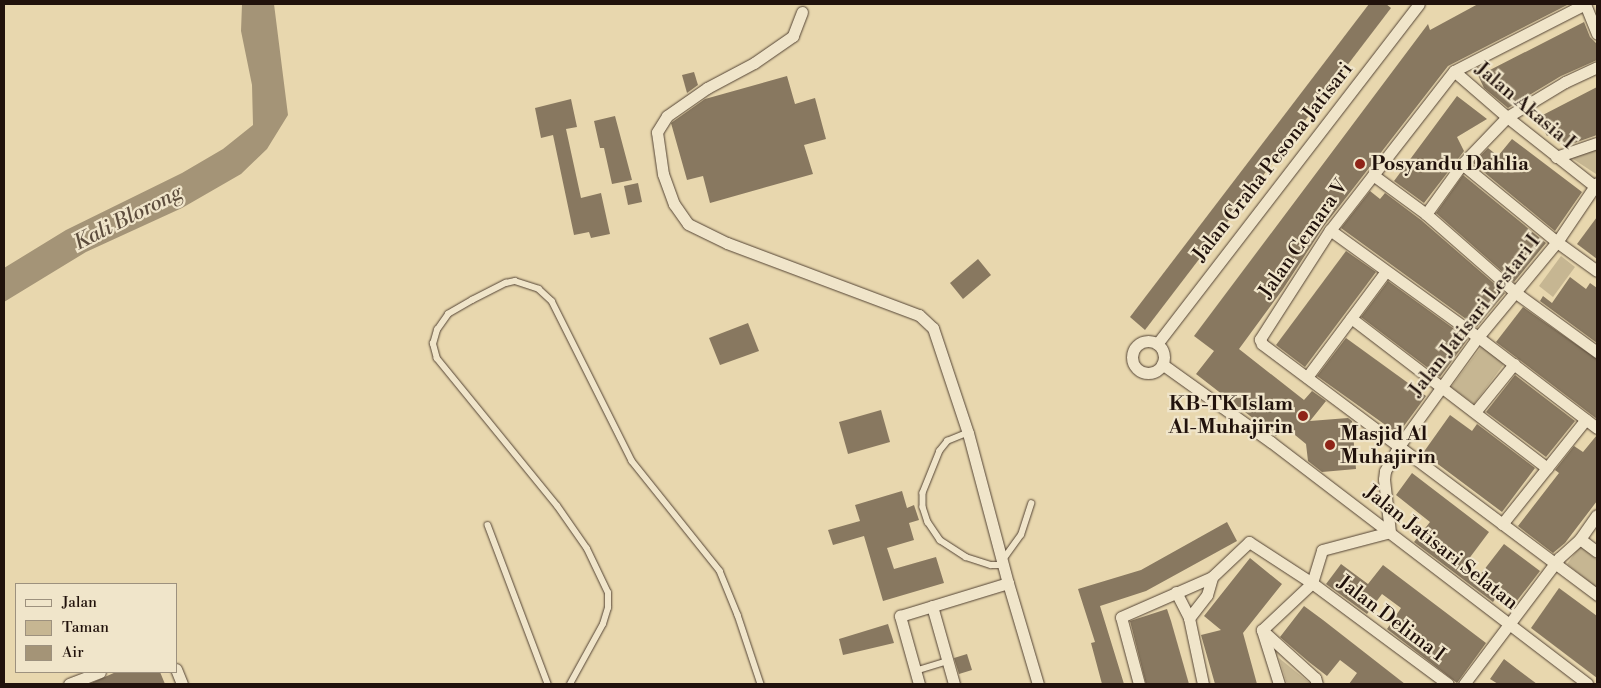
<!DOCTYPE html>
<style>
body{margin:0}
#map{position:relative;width:1601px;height:688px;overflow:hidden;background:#e8d7ae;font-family:"Libre Bodoni",serif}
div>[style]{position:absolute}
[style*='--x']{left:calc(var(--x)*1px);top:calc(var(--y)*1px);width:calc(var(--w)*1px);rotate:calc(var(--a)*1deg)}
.green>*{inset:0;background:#c6b692}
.water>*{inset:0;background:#a49477}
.building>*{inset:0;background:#887860}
.roads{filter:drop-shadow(0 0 1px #534334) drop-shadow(0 0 1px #534334)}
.lane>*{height:5.5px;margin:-2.75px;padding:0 2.75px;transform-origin:2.75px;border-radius:2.75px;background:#f0e5ca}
.street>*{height:11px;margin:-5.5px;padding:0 5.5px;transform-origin:5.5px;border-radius:5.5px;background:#f0e5ca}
.street>.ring{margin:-5.5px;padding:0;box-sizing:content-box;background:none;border:11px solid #f0e5ca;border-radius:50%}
.dots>*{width:14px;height:14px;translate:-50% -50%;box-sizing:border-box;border:2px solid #f0e5ca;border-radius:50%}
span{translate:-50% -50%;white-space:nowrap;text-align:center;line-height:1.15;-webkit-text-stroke:4.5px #f0e5ca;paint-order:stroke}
.street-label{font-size:20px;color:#21120c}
.poi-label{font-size:20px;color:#21120c;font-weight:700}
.left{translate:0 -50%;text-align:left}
.right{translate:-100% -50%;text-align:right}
.water-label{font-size:21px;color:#5c4c3c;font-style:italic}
.frame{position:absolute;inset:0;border:5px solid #21120c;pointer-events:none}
.legend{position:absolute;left:15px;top:583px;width:162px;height:90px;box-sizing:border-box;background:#f0e5ca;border:1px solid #9d917e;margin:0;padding:6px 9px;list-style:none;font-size:15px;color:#21120c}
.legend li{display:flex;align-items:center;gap:10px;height:25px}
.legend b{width:25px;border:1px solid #9d917e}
</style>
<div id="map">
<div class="green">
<div style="clip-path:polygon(1597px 145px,1596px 174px,1570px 157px)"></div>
<div style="clip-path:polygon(1561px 256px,1575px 267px,1553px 297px,1539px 286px)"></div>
<div style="clip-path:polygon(1484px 343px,1507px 360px,1474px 404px,1451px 387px)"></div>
<div style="clip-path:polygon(1580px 546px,1597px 560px,1597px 588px,1567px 564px)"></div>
<div style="clip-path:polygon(1279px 658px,1311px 684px,1287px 684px)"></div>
</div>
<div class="water">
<div style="clip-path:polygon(242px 4px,274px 4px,288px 115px,267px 149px,241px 174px,182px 208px,86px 252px,4px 302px,4px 268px,66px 230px,182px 173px,223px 149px,253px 125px,252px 85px,241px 31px)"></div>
</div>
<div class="building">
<div style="clip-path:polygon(1369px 4px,1386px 4px,1391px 8px,1145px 330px,1130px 317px)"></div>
<div style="clip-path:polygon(1478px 4px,1569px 4px,1448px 66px,1324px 226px,1283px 289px,1239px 349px,1304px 400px,1312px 391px,1326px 401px,1310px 421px,1348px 418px,1352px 421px,1356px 469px,1322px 472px,1308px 461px,1306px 444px,1284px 426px,1276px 436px,1196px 374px,1214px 351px,1194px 336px,1428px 24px,1430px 30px)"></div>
<div style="clip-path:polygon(1584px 22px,1590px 37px,1597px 44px,1597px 60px,1561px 76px,1508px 108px,1484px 88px,1475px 69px,1484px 64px,1488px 71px)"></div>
<div style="clip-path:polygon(694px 72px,698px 85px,687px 93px,682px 75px)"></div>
<div style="clip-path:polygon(787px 76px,795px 104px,815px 98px,826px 139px,804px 145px,813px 174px,710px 203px,703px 176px,687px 180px,671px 123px,705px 99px)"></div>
<div style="clip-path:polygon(1597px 87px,1597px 135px,1563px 147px,1556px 132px,1547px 136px,1537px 118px)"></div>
<div style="clip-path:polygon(1457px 96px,1487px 119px,1457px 137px,1464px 151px,1424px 203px,1394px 181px)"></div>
<div style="clip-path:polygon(571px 99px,577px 127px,566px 129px,581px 198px,601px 193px,610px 234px,591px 238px,589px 232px,574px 235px,553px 135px,541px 138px,535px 108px)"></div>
<div style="clip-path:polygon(615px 116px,632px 180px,612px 184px,604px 148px,600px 148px,594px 121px)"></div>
<div style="clip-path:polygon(1512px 139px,1582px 192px,1555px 231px,1473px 163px,1488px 148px,1498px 156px)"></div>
<div style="clip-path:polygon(1463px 175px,1546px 243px,1514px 282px,1436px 213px)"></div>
<div style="clip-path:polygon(638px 183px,642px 202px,628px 205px,624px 186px)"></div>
<div style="clip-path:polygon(1370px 191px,1380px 199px,1385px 193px,1421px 220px,1505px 293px,1477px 327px,1341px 228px)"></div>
<div style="clip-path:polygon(1597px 217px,1597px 259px,1577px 244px)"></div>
<div style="clip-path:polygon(1346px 251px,1376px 272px,1305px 367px,1276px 345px)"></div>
<div style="clip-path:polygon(978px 259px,991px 275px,963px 299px,950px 283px)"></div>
<div style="clip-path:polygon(1570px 277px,1586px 289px,1590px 283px,1597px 288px,1597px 343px,1540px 301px,1543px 296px,1552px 303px)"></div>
<div style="clip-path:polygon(1388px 281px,1468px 339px,1440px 377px,1361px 317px)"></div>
<div style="clip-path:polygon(1523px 307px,1597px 359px,1597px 419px,1496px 342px)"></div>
<div style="clip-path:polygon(748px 323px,759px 351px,720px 365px,709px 338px)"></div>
<div style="clip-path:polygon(1346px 338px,1426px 396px,1398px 434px,1317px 376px)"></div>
<div style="clip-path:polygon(1515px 375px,1575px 421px,1546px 457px,1486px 412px)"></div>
<div style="clip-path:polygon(881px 410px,890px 442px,848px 454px,839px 422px)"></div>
<div style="clip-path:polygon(1450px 415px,1472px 431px,1477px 424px,1535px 468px,1502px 512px,1423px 453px)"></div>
<div style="clip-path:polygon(1597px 435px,1597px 501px,1565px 543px,1553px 553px,1518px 526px,1559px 473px,1555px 470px,1574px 446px,1583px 452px)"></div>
<div style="clip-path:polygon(1412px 473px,1489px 532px,1465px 564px,1480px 575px,1504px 544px,1540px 571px,1516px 602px,1501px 591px,1493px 602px,1414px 542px,1430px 522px,1396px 495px)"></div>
<div style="clip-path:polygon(902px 491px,907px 508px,914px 505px,919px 520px,909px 523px,914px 540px,887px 548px,894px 569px,936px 557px,944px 583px,883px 601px,864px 536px,833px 545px,828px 530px,860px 521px,855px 505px)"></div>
<div style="clip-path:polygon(1227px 522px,1237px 541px,1146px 591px,1100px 606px,1124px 684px,1102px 684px,1091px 643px,1095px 642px,1078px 589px,1141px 570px)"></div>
<div style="clip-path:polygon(1250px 558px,1282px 584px,1243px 633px,1257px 684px,1215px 684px,1201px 635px,1221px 630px,1204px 616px)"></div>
<div style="clip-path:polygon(1341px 564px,1368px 584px,1383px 565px,1486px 643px,1457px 683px,1387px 629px,1401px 608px,1382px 594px,1367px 614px,1326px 584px)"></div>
<div style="clip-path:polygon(1559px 588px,1597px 616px,1597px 678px,1531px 628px)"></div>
<div style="clip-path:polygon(1304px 606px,1323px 620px,1405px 684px,1349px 684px,1357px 673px,1340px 660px,1327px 676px,1309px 662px,1280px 637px)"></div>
<div style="clip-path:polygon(1167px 609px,1171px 621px,1189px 684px,1146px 684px,1130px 621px)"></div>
<div style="clip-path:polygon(888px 624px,894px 643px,843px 655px,839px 639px)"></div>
<div style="clip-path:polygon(967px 654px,972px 670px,959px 674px,954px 658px)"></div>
<div style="clip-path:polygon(1504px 659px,1517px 669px,1537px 684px,1498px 684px,1490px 679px)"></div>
<div style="clip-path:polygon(116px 672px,160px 672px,165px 684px,89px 684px)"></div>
</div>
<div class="roads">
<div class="lane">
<div style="--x:968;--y:433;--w:22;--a:158"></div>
<div style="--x:948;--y:441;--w:13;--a:129"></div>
<div style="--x:940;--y:451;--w:45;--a:112"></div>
<div style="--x:923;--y:493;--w:14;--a:90"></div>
<div style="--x:923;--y:507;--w:16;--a:72"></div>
<div style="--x:928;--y:522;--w:22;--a:56"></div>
<div style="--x:940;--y:540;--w:31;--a:33"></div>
<div style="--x:966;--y:557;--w:26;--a:18"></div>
<div style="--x:991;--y:565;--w:12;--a:0"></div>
<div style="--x:488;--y:525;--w:170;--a:69.3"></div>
<div style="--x:1002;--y:561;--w:32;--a:-54"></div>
<div style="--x:1021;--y:535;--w:33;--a:-72"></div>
<div style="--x:915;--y:671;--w:34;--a:-17"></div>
<div style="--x:570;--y:684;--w:68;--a:-61.2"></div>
<div style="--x:603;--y:624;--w:17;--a:-73"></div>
<div style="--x:608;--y:608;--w:15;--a:-90"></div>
<div style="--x:608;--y:593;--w:49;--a:-115.5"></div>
<div style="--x:587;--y:549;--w:52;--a:-124.9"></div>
<div style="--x:557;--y:506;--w:190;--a:-129.2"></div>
<div style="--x:437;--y:359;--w:16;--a:-105"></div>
<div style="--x:433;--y:344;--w:15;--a:-74"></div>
<div style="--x:437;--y:330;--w:19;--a:-55"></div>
<div style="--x:448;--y:314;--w:28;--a:-30"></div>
<div style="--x:472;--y:300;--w:38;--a:-27"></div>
<div style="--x:506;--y:283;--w:9;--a:-13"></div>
<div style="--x:515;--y:281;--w:25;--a:18"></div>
<div style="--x:539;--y:289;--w:18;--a:43"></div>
<div style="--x:552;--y:301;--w:179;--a:63.4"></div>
<div style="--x:632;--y:461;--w:141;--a:51.3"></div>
<div style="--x:720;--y:571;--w:48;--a:67.8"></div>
<div style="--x:738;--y:615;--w:73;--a:71.6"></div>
</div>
<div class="street">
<div style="--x:1585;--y:4;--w:147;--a:152.9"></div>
<div style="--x:1454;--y:71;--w:202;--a:127.9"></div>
<div style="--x:1330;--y:230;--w:130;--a:122.7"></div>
<div style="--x:1260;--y:339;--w:5;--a:68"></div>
<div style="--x:1262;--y:344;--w:419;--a:36.8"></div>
<div style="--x:1585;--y:4;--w:32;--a:68"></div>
<div style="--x:802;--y:12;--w:26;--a:111"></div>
<div style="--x:793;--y:36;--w:47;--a:145.3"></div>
<div style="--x:754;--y:63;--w:53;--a:152"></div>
<div style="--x:707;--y:88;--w:49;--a:145"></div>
<div style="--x:667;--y:116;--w:19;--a:122"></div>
<div style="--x:657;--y:132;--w:42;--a:81.9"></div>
<div style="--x:663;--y:174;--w:32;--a:70"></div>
<div style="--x:674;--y:204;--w:24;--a:55"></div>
<div style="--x:688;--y:224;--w:43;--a:26"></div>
<div style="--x:727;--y:243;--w:205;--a:20.6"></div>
<div style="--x:919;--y:315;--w:19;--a:43"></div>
<div style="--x:933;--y:328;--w:111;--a:71.6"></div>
<div style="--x:968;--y:433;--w:155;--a:75.1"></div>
<div style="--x:1008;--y:583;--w:105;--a:73.5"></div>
<div style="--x:1454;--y:71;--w:70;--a:41"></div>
<div style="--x:1507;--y:117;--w:115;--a:38.3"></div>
<div style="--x:1556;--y:157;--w:43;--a:-18.9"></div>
<div style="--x:1462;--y:164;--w:123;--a:39.4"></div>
<div style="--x:1557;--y:242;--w:49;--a:35.9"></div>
<div style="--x:1373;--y:175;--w:66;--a:36.3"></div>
<div style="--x:1426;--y:214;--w:120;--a:41.3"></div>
<div style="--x:1516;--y:293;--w:100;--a:36.1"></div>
<div style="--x:1426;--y:214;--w:62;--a:-54.2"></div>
<div style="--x:1462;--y:164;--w:65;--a:-46.2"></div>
<div style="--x:1507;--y:117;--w:68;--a:-31.1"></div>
<div style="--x:1565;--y:82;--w:35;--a:-25"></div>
<div style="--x:1330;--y:230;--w:183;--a:35.9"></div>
<div style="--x:1478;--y:337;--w:150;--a:37.4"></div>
<div style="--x:1351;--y:318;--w:247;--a:37.4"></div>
<div class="ring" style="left:1132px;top:341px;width:21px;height:21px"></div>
<div style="--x:1157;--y:344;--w:429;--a:-52.4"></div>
<div style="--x:1162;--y:364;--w:134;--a:35.6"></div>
<div style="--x:1271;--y:442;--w:398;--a:37.4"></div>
<div style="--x:1307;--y:377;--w:132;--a:-53.3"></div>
<div style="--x:1475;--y:412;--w:62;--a:-50.9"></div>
<div style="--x:1502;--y:524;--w:134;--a:-51.3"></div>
<div style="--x:1580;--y:539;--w:21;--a:37"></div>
<div style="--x:1176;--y:592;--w:29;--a:63"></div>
<div style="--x:932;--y:606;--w:81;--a:74.2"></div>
<div style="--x:1262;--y:630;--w:72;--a:42.2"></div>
<div style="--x:1315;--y:678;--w:6;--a:72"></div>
<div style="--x:176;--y:669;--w:16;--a:68"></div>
<div style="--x:69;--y:684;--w:33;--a:-21"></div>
<div style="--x:919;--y:684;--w:71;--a:-105.6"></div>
<div style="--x:900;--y:616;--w:113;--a:-17"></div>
<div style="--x:1139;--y:684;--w:69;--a:-105"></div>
<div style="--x:1121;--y:617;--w:99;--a:-23.7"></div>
<div style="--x:1212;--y:577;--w:51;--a:-43.4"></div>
<div style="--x:1249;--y:542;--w:75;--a:33.1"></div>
<div style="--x:1312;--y:583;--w:169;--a:36.6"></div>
<div style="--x:1203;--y:684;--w:67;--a:-102"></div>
<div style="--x:1189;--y:618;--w:29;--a:-52"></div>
<div style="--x:1207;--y:595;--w:19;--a:-74"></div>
<div style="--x:1279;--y:684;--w:57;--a:-107.5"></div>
<div style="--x:1262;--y:630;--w:69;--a:-43.2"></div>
<div style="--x:1312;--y:583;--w:34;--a:-73"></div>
<div style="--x:1322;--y:550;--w:70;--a:-14.8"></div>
<div style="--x:1390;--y:532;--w:53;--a:-96.5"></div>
<div style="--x:1384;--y:479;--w:8;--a:-83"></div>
<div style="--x:1385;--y:471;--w:29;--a:-61"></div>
<div style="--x:1399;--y:446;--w:135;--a:-54.1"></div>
<div style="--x:1478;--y:337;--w:124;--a:-50.3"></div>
<div style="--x:1557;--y:242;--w:71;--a:-55.9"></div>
<div style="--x:1464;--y:684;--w:158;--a:-53"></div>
<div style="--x:1559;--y:558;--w:28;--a:-42"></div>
<div style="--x:1580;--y:539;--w:29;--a:-55"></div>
</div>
</div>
<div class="dots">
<div style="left:1360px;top:164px;background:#8f2418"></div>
<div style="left:1303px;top:416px;background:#8f2418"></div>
<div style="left:1330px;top:445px;background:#8f2418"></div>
</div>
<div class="street-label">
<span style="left:1525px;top:106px;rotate:40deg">Jalan Akasia I</span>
<span style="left:1273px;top:162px;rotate:-52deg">Jalan Graha Pesona Jatisari</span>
<span style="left:1304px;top:239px;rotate:-55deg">Jalan Cemara V</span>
<span style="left:1475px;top:316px;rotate:-52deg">Jalan Jatisari Lestari I</span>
<span style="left:1441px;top:548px;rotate:38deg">Jalan Jatisari Selatan</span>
<span style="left:1391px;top:619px;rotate:37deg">Jalan Delima I</span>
</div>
<div class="poi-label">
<span class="left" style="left:1371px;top:164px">Posyandu Dahlia</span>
<span class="right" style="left:1293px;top:416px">KB-TK Islam<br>Al-Muhajirin</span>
<span class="left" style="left:1340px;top:446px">Masjid Al<br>Muhajirin</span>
</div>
<div class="water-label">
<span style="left:128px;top:218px;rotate:-27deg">Kali Blorong</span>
</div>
<div class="frame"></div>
<ul class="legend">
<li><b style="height:6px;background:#f0e5ca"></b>Jalan</li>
<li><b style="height:14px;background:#c6b692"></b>Taman</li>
<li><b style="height:14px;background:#a49477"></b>Air</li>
</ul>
</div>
